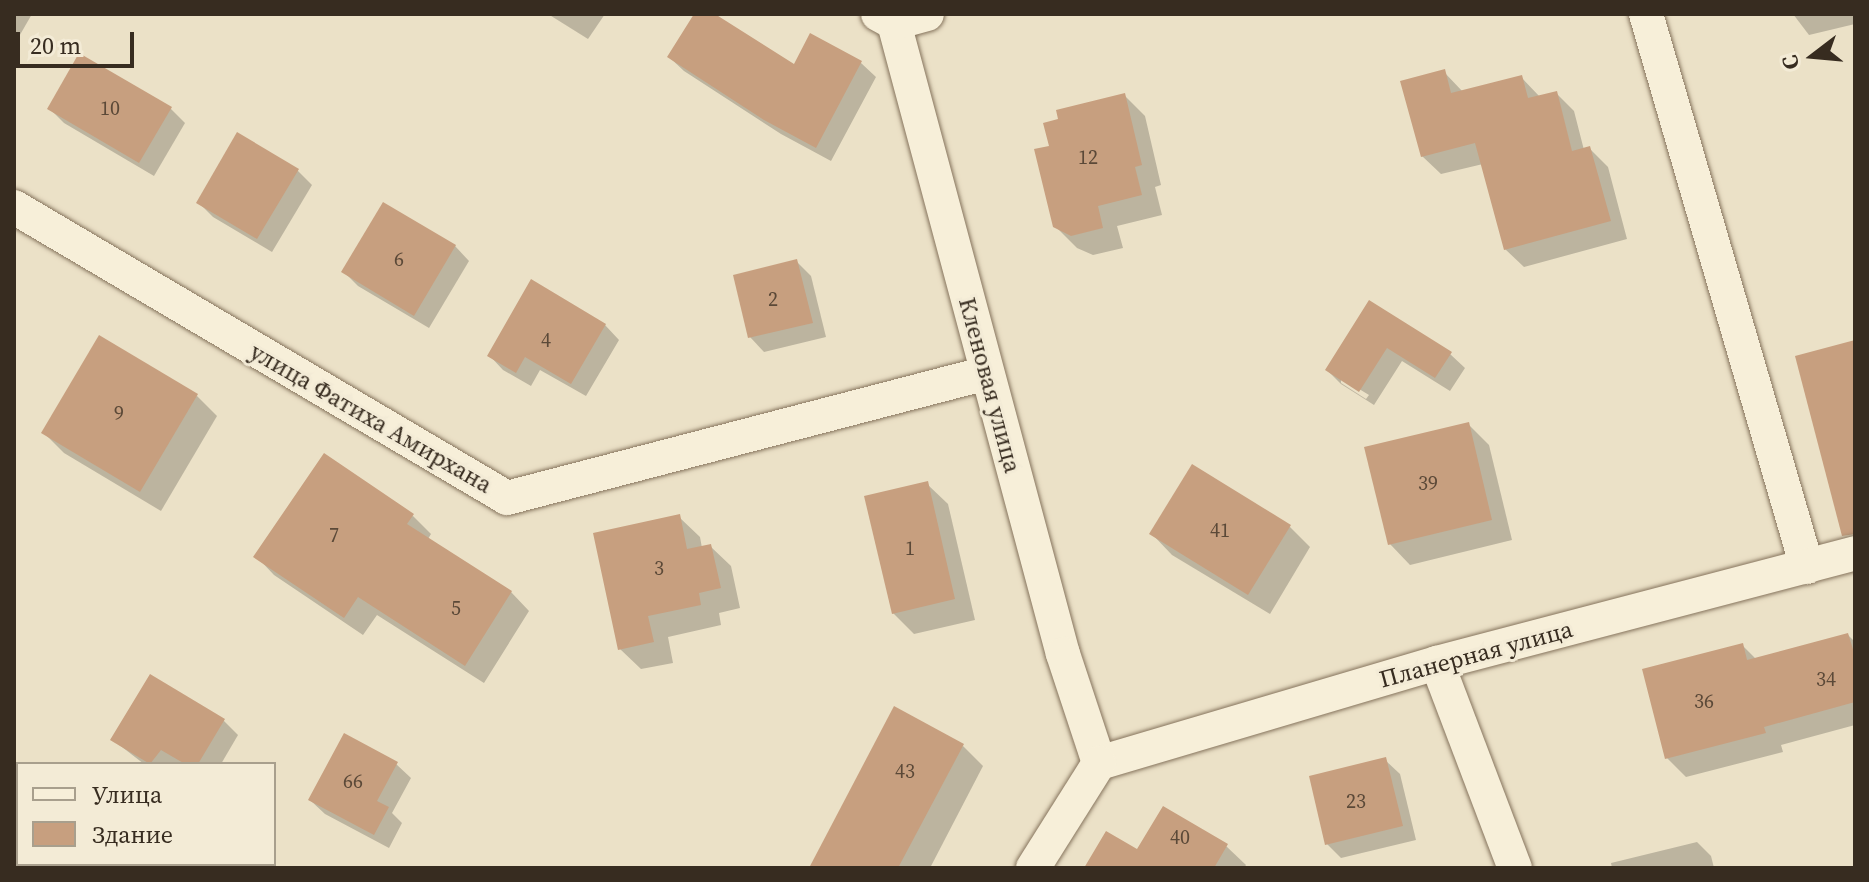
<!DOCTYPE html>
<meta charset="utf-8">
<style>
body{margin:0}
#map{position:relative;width:1869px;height:882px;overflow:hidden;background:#ebe1c7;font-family:"Source Serif 4",serif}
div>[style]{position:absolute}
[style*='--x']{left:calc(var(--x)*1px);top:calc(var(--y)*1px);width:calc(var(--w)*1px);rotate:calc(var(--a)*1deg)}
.shadow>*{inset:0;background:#0003}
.building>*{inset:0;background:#c79f7f}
.roads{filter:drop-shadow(0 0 2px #86745d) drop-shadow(0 0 2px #86745d)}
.street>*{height:34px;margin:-17px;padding:0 17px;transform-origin:17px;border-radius:17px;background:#f7efd9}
span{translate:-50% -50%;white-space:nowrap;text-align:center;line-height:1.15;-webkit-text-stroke:6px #f3ebd6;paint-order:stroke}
.number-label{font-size:20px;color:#5b4938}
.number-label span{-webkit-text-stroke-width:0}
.street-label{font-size:24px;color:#372c20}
.frame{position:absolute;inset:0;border:16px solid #372c20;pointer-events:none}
.legend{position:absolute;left:16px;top:762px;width:260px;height:104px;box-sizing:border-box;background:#f3ebd6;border:2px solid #a89f8d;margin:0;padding:10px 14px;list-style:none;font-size:24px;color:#372c20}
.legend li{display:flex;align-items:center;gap:16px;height:40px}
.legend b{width:40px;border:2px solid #a89f8d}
.north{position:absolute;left:1773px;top:16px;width:80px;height:80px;-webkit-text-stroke:6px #f3ebd6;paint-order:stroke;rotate:254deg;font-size:22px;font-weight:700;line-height:32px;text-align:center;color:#372c20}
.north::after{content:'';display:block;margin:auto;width:28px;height:36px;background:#372c20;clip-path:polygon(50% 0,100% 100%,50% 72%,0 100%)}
.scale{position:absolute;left:16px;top:32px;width:118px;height:36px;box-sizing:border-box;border:4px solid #372c20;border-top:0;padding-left:10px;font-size:24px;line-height:28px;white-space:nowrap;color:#372c20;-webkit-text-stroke:6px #f3ebd6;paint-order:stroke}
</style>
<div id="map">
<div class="shadow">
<div style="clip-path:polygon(14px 14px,32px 14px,17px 40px,14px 38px)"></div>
<div style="clip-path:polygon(548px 14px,605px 14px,588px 39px)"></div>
<div style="clip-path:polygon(696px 14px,711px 14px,794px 66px,810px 36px,861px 63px,876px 77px,831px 161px,781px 134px,684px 71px,669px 57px)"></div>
<div style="clip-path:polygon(1793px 14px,1855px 14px,1855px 24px,1809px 35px)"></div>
<div style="clip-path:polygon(1444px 72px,1463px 92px,1521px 77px,1540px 97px,1556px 93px,1574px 111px,1584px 150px,1590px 149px,1608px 167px,1627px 239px,1524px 267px,1505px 249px,1483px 164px,1441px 174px,1422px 156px)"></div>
<div style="clip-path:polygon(1124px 95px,1145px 116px,1161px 185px,1155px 187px,1162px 215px,1117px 226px,1123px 248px,1093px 255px,1077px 248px,1055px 226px,1051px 148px)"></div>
<div style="clip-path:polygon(50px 109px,171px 109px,185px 123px,154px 176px,64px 123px)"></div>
<div style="clip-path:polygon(297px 170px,312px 185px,272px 252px,213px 217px,198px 202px)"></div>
<div style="clip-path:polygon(455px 246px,469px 261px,429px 328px,358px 286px,344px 272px)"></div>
<div style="clip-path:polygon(797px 262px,811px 276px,826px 337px,764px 352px,750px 337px)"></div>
<div style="clip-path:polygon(evenodd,1369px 303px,1450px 354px,1465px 368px,1450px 391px,1402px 361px,1374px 405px,1341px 384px,1327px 370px,1369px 303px,1341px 378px,1369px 395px,1366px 399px,1341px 383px,1341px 378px)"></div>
<div style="clip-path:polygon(605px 325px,619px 340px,586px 396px,540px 370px,531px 386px,503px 370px,489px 355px)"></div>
<div style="clip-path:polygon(197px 396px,217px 416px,161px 511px,64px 453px,43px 432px)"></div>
<div style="clip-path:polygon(1468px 424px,1489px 445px,1512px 540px,1410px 565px,1390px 544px)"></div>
<div style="clip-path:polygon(927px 484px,948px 504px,975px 620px,914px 634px,893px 613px)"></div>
<div style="clip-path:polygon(413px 516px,431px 534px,428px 539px,511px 592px,529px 611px,484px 683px,377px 615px,363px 635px,274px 575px,256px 556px)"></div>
<div style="clip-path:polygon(679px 517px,700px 537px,702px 548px,710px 546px,731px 566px,740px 608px,719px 613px,721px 625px,668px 637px,673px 663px,641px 669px,620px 649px)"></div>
<div style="clip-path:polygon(1290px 527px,1310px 547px,1270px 614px,1172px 555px,1152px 534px)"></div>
<div style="clip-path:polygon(1848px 635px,1855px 642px,1855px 725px,1781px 745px,1783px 752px,1686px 777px,1667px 758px,1742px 645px,1756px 659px)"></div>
<div style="clip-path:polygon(224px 721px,238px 735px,221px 764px,144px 764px,113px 740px)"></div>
<div style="clip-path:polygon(963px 746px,983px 766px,930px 868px,811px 868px)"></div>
<div style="clip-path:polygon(1385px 760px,1400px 774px,1416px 840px,1341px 858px,1327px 844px)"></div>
<div style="clip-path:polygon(396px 764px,411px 778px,392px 813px,402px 823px,389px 848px,325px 814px,310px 800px)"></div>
<div style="clip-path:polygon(1697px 842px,1711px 856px,1714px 868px,1612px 868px,1611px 863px)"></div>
<div style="clip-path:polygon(1226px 846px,1246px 865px,1244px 868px,1086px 868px,1138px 852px)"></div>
</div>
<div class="building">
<div style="clip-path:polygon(694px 14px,715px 14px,794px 64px,810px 33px,862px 61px,816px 148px,764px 120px,667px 57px)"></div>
<div style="clip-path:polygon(79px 53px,172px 107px,139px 163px,47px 109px)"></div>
<div style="clip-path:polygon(1445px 69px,1451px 93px,1522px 75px,1528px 98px,1557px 91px,1572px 151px,1590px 146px,1611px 221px,1504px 250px,1475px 143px,1421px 157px,1400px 81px)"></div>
<div style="clip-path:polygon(1125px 93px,1142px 165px,1135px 167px,1142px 195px,1098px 206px,1103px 228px,1071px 236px,1053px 227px,1034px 149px,1049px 146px,1043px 123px,1058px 119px,1056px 110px)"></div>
<div style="clip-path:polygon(237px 132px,299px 169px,257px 239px,196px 203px)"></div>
<div style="clip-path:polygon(383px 202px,456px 245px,414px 316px,341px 272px)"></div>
<div style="clip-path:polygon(797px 259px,813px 323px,748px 338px,733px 275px)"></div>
<div style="clip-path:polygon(531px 279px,606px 324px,571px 384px,525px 357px,516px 373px,487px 356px)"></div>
<div style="clip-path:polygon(1369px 300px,1452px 352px,1435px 378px,1387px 348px,1359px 392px,1325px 370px)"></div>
<div style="clip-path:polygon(99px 335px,198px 394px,140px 492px,41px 433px)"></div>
<div style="clip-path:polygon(1855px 340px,1855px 534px,1842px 536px,1795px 356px)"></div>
<div style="clip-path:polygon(1469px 422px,1492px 520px,1388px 545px,1364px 447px)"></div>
<div style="clip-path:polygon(324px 453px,414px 514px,407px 524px,512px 591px,465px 666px,358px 597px,344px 618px,253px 557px)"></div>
<div style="clip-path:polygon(1192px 464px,1291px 525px,1248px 595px,1149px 534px)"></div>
<div style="clip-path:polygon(928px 481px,955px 599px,892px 614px,864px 496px)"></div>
<div style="clip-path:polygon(680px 514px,687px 549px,711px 544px,721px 588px,699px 593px,701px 605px,648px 616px,654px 642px,618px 650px,593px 533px)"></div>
<div style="clip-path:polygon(1848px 633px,1855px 656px,1855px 702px,1764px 727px,1766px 733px,1665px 759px,1642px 669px,1743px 643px,1747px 660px)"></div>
<div style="clip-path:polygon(150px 674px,225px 719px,198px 764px,185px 764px,161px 750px,150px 764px,110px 740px)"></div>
<div style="clip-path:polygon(894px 706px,964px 744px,898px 868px,809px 868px)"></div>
<div style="clip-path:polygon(344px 733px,398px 762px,377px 801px,389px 807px,374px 835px,308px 800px)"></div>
<div style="clip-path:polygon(1386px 757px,1403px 826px,1325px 845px,1309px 776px)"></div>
<div style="clip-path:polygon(1163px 806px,1228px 844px,1214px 868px,1084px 868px,1106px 831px,1137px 849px)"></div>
</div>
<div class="roads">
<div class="street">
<div style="--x:878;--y:14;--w:18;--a:29"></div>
<div style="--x:894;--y:23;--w:653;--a:75.01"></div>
<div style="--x:1063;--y:654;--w:115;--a:71.7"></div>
<div style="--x:1646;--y:14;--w:576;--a:73.77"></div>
<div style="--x:894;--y:23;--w:34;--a:-15"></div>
<div style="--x:14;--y:207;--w:572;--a:30.55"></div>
<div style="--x:507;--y:498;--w:495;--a:-14.6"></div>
<div style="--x:1437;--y:663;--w:219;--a:69.2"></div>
<div style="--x:1099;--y:763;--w:352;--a:-16.5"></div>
<div style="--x:1437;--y:663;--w:432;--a:-14.7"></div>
<div style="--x:1033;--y:868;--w:124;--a:-57.8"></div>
</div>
</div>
<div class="number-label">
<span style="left:110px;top:108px">10</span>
<span style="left:1088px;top:157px">12</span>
<span style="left:399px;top:259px">6</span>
<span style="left:773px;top:299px">2</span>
<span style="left:546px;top:340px">4</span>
<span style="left:119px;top:413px">9</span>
<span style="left:1428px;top:483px">39</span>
<span style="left:1220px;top:530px">41</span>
<span style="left:334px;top:535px">7</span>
<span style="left:910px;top:548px">1</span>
<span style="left:659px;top:568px">3</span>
<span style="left:456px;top:608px">5</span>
<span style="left:1826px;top:679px">34</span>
<span style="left:1704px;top:701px">36</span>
<span style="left:905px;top:771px">43</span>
<span style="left:353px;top:781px">66</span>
<span style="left:1356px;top:801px">23</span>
<span style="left:1180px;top:837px">40</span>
</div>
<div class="street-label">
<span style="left:990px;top:385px;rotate:75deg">Кленовая улица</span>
<span style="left:371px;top:418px;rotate:30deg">улица Фатиха Амирхана</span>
<span style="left:1476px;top:654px;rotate:-15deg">Планерная улица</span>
</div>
<div class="frame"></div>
<ul class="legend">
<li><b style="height:10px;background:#f7efd9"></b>Улица</li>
<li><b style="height:22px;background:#c79f7f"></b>Здание</li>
</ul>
<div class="north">С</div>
<div class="scale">20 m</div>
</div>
